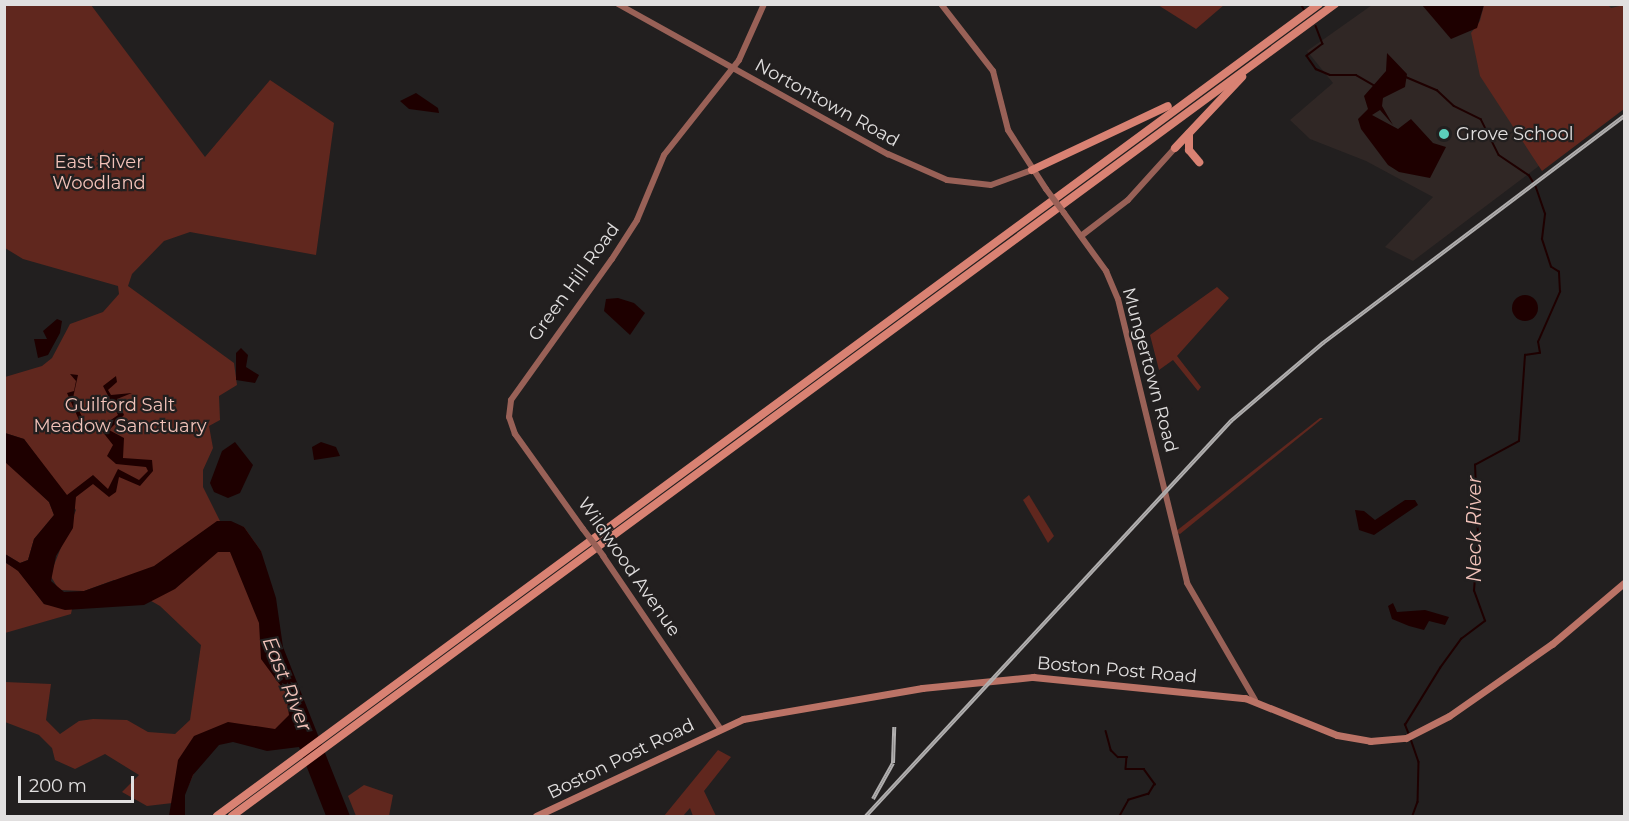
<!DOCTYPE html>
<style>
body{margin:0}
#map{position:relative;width:1629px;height:821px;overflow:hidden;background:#221f1f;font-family:Montserrat,sans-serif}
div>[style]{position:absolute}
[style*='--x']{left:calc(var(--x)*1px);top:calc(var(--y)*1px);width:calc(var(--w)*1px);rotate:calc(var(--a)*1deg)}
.built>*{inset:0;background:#302725}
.green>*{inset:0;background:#60271e}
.water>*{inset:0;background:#1e0000}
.round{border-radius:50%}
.stream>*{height:1.5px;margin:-0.75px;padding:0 0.75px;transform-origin:0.75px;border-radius:0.75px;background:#1e0000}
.secondary>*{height:6px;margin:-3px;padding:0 3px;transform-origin:3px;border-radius:3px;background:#996157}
.primary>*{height:7px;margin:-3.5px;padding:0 3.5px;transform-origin:3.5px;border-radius:3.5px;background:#bb7366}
.highway>*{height:8px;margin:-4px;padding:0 4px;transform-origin:4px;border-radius:4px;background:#d98273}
.rail>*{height:4px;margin-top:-2px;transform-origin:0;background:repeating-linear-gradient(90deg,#221f1f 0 4.5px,#b0aeae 0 9px);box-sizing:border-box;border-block:2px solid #b0aeae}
.secondary-bridge>*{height:6px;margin:-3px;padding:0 3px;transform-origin:3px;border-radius:3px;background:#996157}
.dots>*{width:16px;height:16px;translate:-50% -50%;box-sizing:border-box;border:3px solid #221f1f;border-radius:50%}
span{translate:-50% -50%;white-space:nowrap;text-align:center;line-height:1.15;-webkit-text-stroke:4.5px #221f1f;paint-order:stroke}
.street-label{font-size:18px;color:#e1dfdf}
.poi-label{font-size:18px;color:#e1dfdf}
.left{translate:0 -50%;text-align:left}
.park-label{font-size:18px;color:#f1c2b9}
.water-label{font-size:20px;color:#f2c2b9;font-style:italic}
.frame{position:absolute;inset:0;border:6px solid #e1dfdf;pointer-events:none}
.scale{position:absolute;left:18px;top:776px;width:116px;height:27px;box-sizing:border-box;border:3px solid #e1dfdf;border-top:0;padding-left:8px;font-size:18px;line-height:21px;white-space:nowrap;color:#e1dfdf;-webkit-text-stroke:4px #221f1f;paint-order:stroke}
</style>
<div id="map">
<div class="built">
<div style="clip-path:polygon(1372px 5px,1624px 5px,1624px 102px,1413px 261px,1385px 247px,1433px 197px,1366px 161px,1310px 139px,1290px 120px,1333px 83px,1307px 51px)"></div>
</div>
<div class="green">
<div style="clip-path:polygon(1607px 4px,1611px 8px,1624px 5px,1624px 109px,1542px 171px,1480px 76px,1471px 33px,1480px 21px,1484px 5px)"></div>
<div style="clip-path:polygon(5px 5px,91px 5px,205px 157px,270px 80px,334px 123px,316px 255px,190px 232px,164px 241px,132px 274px,128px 286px,234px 363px,237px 385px,219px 396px,220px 420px,209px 426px,213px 448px,203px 470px,203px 487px,220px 521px,244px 527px,261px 551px,274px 646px,306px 725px,209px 740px,181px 802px,147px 806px,122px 792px,139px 775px,105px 754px,75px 769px,55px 760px,52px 748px,39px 735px,5px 722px,5px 682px,51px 684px,46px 720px,60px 734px,79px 721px,93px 719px,127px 720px,148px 732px,175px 734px,190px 720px,201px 645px,160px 606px,114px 580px,84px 591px,59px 590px,50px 575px,76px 510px,24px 439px,5px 433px,5px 377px,42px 366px,52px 358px,70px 324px,103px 312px,119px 294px,118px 286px,23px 259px,5px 248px)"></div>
<div style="clip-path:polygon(1158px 5px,1224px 5px,1196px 29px)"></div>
<div style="clip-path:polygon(1217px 287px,1229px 298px,1177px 356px,1201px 387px,1198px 391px,1173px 360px,1159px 370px,1150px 335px)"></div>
<div style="clip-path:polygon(1323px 418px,1180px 534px,1175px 532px,1320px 418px)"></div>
<div style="clip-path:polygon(9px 461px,49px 502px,54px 515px,34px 539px,28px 560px,20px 563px,5px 554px,4px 462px)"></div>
<div style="clip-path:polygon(1029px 495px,1054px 536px,1048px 543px,1023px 500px)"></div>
<div style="clip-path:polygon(4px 562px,18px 570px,44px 604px,72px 609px,71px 614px,5px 633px)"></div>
<div style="clip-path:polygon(718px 750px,731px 757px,704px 791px,716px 816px,693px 816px,690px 808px,683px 816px,664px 816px)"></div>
<div style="clip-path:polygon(364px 785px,393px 795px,389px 816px,356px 816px,348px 796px)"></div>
</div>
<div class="water">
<div style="clip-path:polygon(1422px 5px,1484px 5px,1477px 28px,1451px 39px)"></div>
<div style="clip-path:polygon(1387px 53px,1407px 74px,1405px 87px,1383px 98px,1382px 106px,1393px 125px,1380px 110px,1372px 115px,1398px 129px,1411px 119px,1433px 143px,1446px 147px,1430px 178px,1399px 172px,1388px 165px,1361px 129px,1358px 119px,1368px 109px,1364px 96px,1386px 71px)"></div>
<div style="clip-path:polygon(416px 93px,438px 108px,439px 113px,409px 109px,400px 101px)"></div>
<div class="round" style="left:1512px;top:295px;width:26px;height:26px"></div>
<div style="clip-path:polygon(618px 298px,634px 303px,645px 313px,630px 335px,604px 311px,606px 299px)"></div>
<div style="clip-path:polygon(57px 319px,62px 321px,60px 333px,48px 355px,38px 358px,34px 339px,47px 339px,43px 331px)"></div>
<div style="clip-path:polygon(241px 348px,248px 355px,246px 367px,259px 375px,255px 383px,236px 380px,236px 353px)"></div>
<div style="clip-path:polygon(115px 370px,117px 382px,108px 390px,111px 395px,132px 393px,117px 399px,124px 415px,109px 430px,124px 438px,123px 458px,152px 460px,153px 471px,140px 486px,119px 477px,116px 492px,109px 497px,93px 484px,76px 497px,73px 528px,56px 556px,51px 581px,64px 592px,84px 591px,154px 566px,217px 521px,231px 521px,244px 527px,261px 551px,276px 598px,283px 647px,350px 816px,326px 816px,299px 747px,267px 751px,233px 742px,219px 745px,193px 775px,185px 795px,185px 816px,169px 816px,178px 760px,194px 736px,228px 722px,275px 729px,289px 715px,286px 693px,261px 659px,259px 623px,230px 552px,218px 552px,175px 589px,144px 605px,65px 610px,44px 604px,18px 571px,5px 562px,5px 554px,20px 563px,28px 560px,34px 539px,54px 515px,49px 502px,5px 462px,5px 433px,24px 439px,67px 495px,93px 475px,108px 489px,118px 469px,139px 480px,148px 471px,146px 467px,116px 464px,107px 456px,113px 445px,102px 431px,77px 427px,79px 420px,67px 393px,74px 391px,76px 381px,70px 374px,78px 375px,73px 398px,86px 425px,108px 422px,118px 415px,103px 386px,116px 376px)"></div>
<div style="clip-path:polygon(235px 442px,253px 465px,240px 493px,228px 498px,214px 492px,210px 483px,222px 451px)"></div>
<div style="clip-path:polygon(321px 442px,336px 447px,340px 456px,314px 460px,312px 447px)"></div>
<div style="clip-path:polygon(1405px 500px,1415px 500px,1418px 505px,1374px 535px,1359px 530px,1355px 510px,1364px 511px,1375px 520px)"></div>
<div style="clip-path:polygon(1393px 603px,1397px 612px,1425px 610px,1449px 617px,1445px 625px,1429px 621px,1424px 630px,1409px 626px,1392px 619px,1388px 606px)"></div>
</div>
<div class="stream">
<div style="--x:1301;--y:4;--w:6;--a:59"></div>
<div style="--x:1316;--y:26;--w:19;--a:69"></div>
<div style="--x:1323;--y:44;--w:20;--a:143"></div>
<div style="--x:1307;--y:56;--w:16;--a:55"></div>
<div style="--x:1316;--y:69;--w:15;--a:23"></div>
<div style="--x:1330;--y:75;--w:26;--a:0"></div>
<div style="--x:1356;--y:75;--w:22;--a:30"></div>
<div style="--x:1406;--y:77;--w:34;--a:23"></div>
<div style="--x:1437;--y:90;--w:23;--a:43"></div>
<div style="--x:1454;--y:106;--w:30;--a:26"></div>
<div style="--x:1481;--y:119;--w:40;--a:63.4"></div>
<div style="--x:1499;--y:155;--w:36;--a:34"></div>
<div style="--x:1529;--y:175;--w:9;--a:58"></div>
<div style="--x:1106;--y:731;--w:20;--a:75"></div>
<div style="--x:1111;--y:750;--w:10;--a:45"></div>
<div style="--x:1118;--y:757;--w:9;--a:0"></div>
<div style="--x:1127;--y:757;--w:12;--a:95"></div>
<div style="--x:1126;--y:769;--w:18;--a:0"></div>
<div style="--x:1144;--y:769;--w:19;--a:54"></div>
<div style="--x:1155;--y:784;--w:12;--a:121"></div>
<div style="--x:1149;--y:794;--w:21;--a:163"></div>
<div style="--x:1129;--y:800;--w:18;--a:119"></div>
<div style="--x:1409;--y:735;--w:11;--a:-112"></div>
<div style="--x:1405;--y:725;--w:67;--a:-58.4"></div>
<div style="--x:1440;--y:668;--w:36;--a:-54"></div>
<div style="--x:1461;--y:639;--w:30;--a:-37"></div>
<div style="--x:1485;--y:621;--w:32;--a:-110"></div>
<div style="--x:1474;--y:591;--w:55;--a:-85.8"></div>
<div style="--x:1478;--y:536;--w:71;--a:-92.4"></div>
<div style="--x:1475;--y:465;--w:50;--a:-28.6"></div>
<div style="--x:1519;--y:441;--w:86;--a:-86"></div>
<div style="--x:1525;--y:355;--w:15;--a:-8"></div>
<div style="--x:1540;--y:353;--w:11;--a:-100"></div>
<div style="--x:1538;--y:342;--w:55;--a:-66.3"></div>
<div style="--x:1560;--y:292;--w:20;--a:-93"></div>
<div style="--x:1559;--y:272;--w:9;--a:-148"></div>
<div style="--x:1551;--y:267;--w:29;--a:-108"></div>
<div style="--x:1542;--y:239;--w:25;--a:-83"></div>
<div style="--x:1545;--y:214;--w:28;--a:-109"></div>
<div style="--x:1411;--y:739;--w:24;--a:71"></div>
<div style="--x:1419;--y:762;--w:40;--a:91.4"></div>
<div style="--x:1418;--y:802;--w:15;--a:110"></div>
</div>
<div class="secondary">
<div style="--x:618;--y:4;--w:309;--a:29.1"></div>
<div style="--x:888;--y:154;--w:64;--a:23.8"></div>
<div style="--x:947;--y:180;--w:44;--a:6.5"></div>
<div style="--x:991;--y:185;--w:44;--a:-20.1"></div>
<div style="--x:941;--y:4;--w:85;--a:52.2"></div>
<div style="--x:993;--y:71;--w:61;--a:75.7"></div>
<div style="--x:1008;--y:130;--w:70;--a:57.2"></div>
<div style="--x:1064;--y:213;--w:72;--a:54.1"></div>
<div style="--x:1106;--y:271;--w:30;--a:67"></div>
<div style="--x:1118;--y:299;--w:292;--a:76.3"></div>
<div style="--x:1187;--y:583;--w:135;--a:59.8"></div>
<div style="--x:1081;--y:236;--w:59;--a:-37.5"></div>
<div style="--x:1128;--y:200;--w:70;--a:-47.9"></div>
<div style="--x:583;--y:529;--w:117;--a:-125.6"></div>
<div style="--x:515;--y:434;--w:18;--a:-109"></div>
<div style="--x:509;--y:417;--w:17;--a:-83"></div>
<div style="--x:511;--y:400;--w:173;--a:-54.4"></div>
<div style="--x:612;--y:259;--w:46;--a:-57.3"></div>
<div style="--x:637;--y:220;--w:70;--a:-67.4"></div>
<div style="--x:664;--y:155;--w:121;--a:-51.7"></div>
<div style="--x:739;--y:60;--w:61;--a:-65.9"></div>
<div style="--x:603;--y:556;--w:208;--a:55.8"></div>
</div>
<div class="primary">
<div style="--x:536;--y:816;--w:229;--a:-25.1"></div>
<div style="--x:743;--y:719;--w:182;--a:-9.8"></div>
<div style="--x:922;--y:688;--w:112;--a:-5.7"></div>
<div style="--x:1033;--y:677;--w:213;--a:5.7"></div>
<div style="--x:1245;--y:698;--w:99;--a:21.9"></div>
<div style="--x:1337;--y:735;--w:34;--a:10"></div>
<div style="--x:1370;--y:741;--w:36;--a:-5"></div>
<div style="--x:1406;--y:738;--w:48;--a:-27.1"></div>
<div style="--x:1449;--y:716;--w:126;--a:-35"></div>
<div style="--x:1552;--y:644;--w:94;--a:-40.3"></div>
</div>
<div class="highway">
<div style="--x:1189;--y:134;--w:16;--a:90"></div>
<div style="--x:1189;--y:150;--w:16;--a:50"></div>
<div style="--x:1175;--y:148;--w:98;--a:-46.7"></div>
<div style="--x:1032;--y:170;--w:150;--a:-25.2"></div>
<div style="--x:217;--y:816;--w:1369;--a:-36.38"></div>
<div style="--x:232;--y:816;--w:1370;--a:-36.36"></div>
</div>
<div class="rail">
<div style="--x:873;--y:799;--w:41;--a:-60.9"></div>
<div style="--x:893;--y:763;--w:36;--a:-88"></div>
<div style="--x:866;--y:816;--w:538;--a:-47.26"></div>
<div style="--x:1231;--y:421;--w:121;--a:-40.3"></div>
<div style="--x:1323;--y:343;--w:377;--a:-37"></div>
</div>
<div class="secondary-bridge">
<div style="--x:1046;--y:189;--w:30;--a:53"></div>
<div style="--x:583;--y:529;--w:34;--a:53"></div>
</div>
<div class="dots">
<div style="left:1444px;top:134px;background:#5bcebb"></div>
</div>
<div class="street-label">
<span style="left:827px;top:103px;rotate:29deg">Nortontown Road</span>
<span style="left:574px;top:282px;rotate:-54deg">Green Hill Road</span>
<span style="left:1150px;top:370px;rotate:75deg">Mungertown Road</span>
<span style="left:629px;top:567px;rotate:55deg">Wildwood Avenue</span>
<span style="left:1117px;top:670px;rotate:5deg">Boston Post Road</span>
<span style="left:621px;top:759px;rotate:-26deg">Boston Post Road</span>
</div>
<div class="poi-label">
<span class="left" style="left:1456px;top:134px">Grove School</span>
</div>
<div class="park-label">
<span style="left:99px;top:173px">East River<br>Woodland</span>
<span style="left:120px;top:416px">Guilford Salt<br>Meadow Sanctuary</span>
</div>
<div class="water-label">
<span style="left:1474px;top:529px;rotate:-90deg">Neck River</span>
<span style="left:287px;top:684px;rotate:68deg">East River</span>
</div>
<div class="frame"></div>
<div class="scale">200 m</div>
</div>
